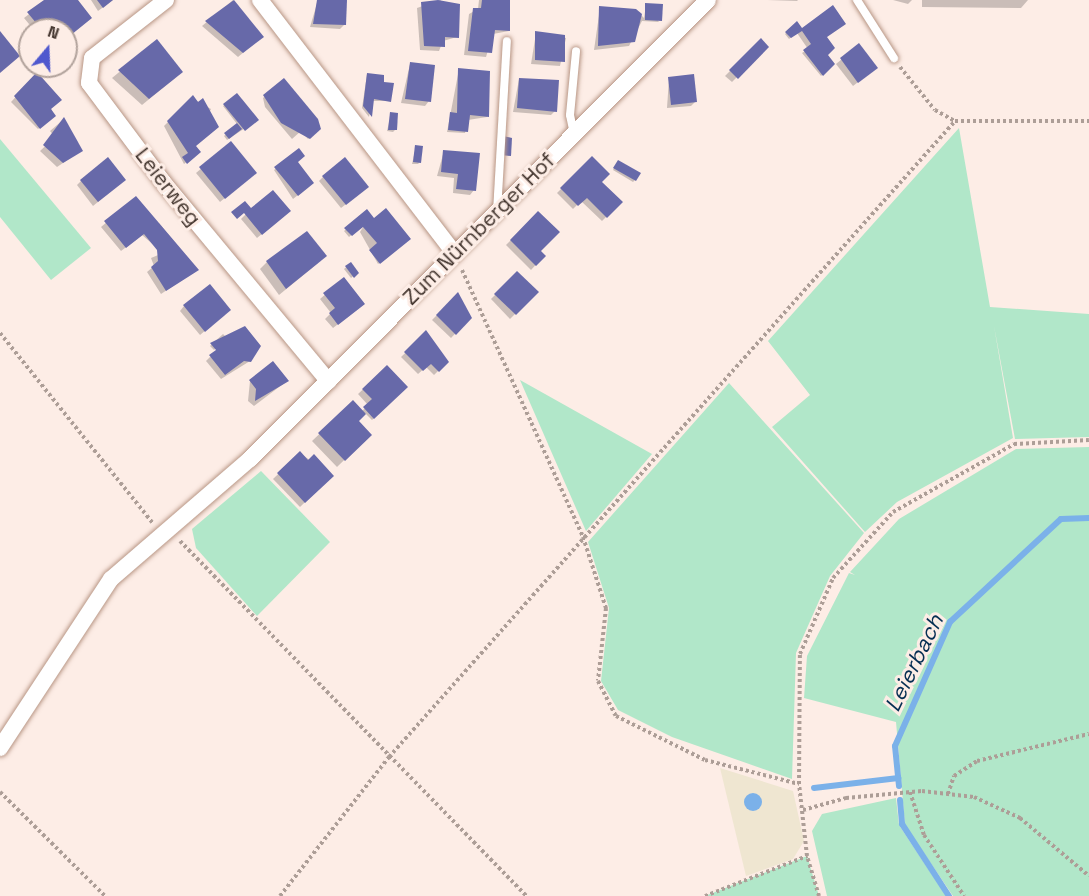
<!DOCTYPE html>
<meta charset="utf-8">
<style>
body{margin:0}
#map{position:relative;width:1089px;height:896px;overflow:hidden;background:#fdede6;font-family:"Space Grotesk",sans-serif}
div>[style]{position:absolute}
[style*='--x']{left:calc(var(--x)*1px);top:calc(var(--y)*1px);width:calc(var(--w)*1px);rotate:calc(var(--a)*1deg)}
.industrial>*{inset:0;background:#efe6d1}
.green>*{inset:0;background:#b1e7c9}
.water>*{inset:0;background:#7bb1e9}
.round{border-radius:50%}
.shadow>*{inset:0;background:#0003}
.stream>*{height:6px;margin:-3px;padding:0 3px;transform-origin:3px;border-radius:3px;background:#7bb1e9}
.building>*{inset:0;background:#6769a9}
.path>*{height:4px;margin-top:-2px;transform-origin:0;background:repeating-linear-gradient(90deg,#ad9e97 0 3px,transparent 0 6px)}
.roads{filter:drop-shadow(0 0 2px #b89685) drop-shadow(0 0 2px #b89685)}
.lane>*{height:8px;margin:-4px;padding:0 4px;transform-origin:4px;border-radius:4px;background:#fff}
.street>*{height:16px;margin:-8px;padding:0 8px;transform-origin:8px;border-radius:8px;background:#fff}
span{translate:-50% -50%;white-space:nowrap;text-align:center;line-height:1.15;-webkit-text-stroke:6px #fdede6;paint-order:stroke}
.street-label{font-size:21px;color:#41332c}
.water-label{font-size:22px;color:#062f53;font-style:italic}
.north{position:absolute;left:18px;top:18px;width:60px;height:60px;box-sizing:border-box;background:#fdede6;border:2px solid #b2a39c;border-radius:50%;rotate:19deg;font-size:16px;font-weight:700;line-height:24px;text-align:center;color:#41332c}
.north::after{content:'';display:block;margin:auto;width:21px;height:27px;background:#4f58ce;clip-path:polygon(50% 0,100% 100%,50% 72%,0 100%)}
</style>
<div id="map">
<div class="industrial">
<div style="clip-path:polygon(720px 768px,793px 791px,804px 841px,793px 859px,746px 876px)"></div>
</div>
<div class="green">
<div style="clip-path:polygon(959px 128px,990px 307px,1089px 314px,1089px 437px,1015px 439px,994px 326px,1013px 438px,897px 502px,865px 532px,772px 427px,810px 395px,768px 341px)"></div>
<div style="clip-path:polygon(0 139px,91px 248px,51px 280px,0 217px)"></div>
<div style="clip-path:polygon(520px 380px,652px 454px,586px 531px)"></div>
<div style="clip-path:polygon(729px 383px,864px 533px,830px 576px,796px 653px,792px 779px,672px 737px,618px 710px,601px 681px,609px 608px,588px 542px)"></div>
<div style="clip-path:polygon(1089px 447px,1089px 896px,953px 896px,905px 825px,896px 722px,804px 698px,807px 656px,849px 573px,855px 575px,850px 572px,899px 519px,1016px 449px)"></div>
<div style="clip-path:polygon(261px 471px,330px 542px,257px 616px,196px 548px,192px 529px)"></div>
<div style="clip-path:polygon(896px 798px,899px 825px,946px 896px,827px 896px,812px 831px,822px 814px)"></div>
<div style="clip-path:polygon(807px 856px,819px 896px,705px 896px)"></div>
</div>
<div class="water">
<div class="round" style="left:744px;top:793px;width:18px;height:18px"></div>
</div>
<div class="shadow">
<div style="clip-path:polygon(47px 0,76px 0,66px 38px,66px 30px,34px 30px,24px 18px)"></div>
<div style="clip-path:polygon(91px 0,113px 0,98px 11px)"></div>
<div style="clip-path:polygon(233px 0,262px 37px,238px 57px,202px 26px)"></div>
<div style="clip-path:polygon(318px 0,329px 0,345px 24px,340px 29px,310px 27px)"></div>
<div style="clip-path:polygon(440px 0,447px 5px,457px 37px,443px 41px,439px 51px,420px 50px,417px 8px)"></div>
<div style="clip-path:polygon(479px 0,510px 0,509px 31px,493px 34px,486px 57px,464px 55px,469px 14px,478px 9px)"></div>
<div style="clip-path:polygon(767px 0,798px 0,797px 1px)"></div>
<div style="clip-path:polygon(893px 0,912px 0,908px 4px)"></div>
<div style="clip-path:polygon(922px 0,1028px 0,1021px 8px,922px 7px)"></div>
<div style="clip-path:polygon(646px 5px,659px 22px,642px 21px,629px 46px,594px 50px,600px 8px,636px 10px,644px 18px)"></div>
<div style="clip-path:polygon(832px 7px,821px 59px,833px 64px,821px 76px,802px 53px,808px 49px,797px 33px,789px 39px,785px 34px,796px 23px,801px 31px)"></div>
<div style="clip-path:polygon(536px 33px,566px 38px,560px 66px,531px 64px)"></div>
<div style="clip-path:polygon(761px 40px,767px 47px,732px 82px,725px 76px)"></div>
<div style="clip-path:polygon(157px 41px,175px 78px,142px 105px,112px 78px)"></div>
<div style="clip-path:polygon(859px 45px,871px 72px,853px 86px,836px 64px)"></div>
<div style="clip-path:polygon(410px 64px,429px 101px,425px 106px,401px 103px)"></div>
<div style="clip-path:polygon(459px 69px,488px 72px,487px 117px,468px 120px,465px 133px,447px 132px)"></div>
<div style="clip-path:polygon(37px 74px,54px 116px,38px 129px,11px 102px)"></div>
<div style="clip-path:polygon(367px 74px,382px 83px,390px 101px,372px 101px,369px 117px,362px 108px)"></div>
<div style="clip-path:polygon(669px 78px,695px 102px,691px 106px,667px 108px)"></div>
<div style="clip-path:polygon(519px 79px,555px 111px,551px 115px,513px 112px)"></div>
<div style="clip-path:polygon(284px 80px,319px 129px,308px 139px,301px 131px,292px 139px,265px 107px,263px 98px)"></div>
<div style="clip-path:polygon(237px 95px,257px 120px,227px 140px,224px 136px,237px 124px,223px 106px)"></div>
<div style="clip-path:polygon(192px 98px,211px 109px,194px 146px,199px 152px,184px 164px,164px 126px)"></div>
<div style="clip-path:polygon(391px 114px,395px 130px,393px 132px,387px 131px)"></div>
<div style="clip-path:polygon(64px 119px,81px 151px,57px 167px,40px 151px,55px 137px,50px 131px)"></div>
<div style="clip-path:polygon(231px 143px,250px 177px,220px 202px,196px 173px)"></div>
<div style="clip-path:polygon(416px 147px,420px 162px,418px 164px,412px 164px)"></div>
<div style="clip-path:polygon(298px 150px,296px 162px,308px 187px,293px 199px,274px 170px)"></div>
<div style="clip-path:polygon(444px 151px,474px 190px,470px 195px,453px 193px,454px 178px,437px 176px)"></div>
<div style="clip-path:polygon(592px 158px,600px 182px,621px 202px,602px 221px,581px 201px,573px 209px,557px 193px)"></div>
<div style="clip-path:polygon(617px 163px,635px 180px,633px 182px,613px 170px)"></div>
<div style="clip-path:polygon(323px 177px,363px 191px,341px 208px,319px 181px)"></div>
<div style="clip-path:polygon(81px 181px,120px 184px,93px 206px,77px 185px)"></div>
<div style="clip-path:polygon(135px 198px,152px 229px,159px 223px,197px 270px,161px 294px,147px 272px,154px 266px,151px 258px,163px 253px,142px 235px,121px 251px,101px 227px)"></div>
<div style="clip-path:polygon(367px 212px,383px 260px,378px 264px,360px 232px,365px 224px,349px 237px,344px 231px)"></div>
<div style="clip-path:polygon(538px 213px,539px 251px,544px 256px,531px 270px,506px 245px)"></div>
<div style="clip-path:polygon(246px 214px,285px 215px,257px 238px,241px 219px)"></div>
<div style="clip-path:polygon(267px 262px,318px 263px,279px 295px,260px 269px)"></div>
<div style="clip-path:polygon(350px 264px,357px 273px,351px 278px,344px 269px)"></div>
<div style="clip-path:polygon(517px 273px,537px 292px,510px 319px,491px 299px)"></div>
<div style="clip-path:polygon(343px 279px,359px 308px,333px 328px,325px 319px,331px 313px,320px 299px)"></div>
<div style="clip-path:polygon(458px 294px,470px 318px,451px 338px,432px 320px)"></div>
<div style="clip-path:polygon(184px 306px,225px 314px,200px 335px,180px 311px)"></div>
<div style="clip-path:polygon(426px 333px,447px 362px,434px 375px,426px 367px,418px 374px,401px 357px)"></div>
<div style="clip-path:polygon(223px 334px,227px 338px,214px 350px,210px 346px)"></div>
<div style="clip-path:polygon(210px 357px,250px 361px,221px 379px,206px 361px)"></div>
<div style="clip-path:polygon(387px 367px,406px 387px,372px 420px,365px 413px,357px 421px,370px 435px,337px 467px,312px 441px,353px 402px,362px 411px,368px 405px,358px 394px)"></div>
<div style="clip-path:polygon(250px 381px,287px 381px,254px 406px,248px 401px)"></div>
<div style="clip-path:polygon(300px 453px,332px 476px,300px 507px,273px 479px)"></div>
</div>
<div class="stream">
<div style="--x:899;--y:786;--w:40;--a:-95.7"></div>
<div style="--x:895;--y:746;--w:136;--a:-66.1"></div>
<div style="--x:950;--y:622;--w:151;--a:-42.9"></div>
<div style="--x:1061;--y:519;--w:28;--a:-2"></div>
<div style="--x:814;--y:788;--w:85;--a:-6.8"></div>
<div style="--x:900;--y:800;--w:24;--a:85"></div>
<div style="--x:902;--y:824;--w:86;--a:56.9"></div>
</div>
<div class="building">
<div style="clip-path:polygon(44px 0,78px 0,92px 18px,66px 39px,66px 30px,42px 30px,27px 12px)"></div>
<div style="clip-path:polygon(97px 0,113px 0,103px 8px)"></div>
<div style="clip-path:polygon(234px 0,264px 37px,243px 53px,205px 21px)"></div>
<div style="clip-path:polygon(317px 0,347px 0,346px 25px,313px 24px)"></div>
<div style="clip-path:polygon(438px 0,460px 4px,459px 38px,445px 37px,445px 47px,424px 46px,421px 2px)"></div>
<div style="clip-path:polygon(482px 0,510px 0,510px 31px,495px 30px,492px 53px,468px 51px,473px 8px,481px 8px)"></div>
<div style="clip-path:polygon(645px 3px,663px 4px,662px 21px,645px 20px)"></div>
<div style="clip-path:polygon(833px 5px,846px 24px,827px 37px,835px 48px,828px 55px,835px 64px,823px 76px,803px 50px,811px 44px,802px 31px,791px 38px,785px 32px,797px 21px,802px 28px)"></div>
<div style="clip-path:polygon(599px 6px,636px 9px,642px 14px,635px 42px,598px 46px)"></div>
<div style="clip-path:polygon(0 31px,20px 56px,0 73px)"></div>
<div style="clip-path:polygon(535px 31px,565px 35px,565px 62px,535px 60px)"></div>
<div style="clip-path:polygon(761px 38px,769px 47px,738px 79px,729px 70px)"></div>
<div style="clip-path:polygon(157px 39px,183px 72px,149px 99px,118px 70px)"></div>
<div style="clip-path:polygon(859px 43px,878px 68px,858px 83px,840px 58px)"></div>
<div style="clip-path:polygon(410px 62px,435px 65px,431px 102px,405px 99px)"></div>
<div style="clip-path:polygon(458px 68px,490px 71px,489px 117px,470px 115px,468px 132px,448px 130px,450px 112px,457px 113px)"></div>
<div style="clip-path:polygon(37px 72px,62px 100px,51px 109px,56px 116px,40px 129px,14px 96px)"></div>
<div style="clip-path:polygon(367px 73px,384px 75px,384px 82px,394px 83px,391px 102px,374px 99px,372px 117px,363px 106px)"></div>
<div style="clip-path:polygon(694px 74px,697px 102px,671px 105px,668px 77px)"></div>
<div style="clip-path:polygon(284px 78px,318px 119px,321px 129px,310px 139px,281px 123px,263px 95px)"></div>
<div style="clip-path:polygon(519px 78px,559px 80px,557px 112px,517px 108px)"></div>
<div style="clip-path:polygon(237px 93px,259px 120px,245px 131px,223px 104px)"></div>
<div style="clip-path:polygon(193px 95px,198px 102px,203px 98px,219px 127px,196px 146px,201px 152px,187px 164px,182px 157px,188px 153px,167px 121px)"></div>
<div style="clip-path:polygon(390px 112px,398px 113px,397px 130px,388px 130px)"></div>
<div style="clip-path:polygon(64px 117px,83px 151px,63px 163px,43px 145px)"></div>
<div style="clip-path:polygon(237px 123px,242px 129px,229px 139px,224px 133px)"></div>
<div style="clip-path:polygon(503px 136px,512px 138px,511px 156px,501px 155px)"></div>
<div style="clip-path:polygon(231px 141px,257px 173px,225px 199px,199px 167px)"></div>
<div style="clip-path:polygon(415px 145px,423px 146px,421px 163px,413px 162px)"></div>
<div style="clip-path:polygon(299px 148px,305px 156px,298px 162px,314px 183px,298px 196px,274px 167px)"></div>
<div style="clip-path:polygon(443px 150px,480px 153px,476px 191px,456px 189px,458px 174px,441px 172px)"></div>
<div style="clip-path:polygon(592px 156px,610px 174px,602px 182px,623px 202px,607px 218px,587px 198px,578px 206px,560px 188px)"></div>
<div style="clip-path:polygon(108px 157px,126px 180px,98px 202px,80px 180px)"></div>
<div style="clip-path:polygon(345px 157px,369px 187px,346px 205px,322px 176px)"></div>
<div style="clip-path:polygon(618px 160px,641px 173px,636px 181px,613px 168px)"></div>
<div style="clip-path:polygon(273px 190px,291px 211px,262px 235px,244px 213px,237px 219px,231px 212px,245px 201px,251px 208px)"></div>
<div style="clip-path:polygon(136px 196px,199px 270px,166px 291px,151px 267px,158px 261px,157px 250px,144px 234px,126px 248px,104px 221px)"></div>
<div style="clip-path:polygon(386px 208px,411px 239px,380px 264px,369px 250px,377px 243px,363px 227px,352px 236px,344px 228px,367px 209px,374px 218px)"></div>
<div style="clip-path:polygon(538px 211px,560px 232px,541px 251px,546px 256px,536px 266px,510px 240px)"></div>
<div style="clip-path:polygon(307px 231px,327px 256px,286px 289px,266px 261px)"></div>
<div style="clip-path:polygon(351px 262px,359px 273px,354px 278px,345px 266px)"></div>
<div style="clip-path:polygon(517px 271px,539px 292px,516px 315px,494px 294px)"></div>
<div style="clip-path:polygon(344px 277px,365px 304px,338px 325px,329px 313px,335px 308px,323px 293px)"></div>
<div style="clip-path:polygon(210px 284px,231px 310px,205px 332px,183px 305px)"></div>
<div style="clip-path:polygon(458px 292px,472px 318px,456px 335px,436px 315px)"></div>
<div style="clip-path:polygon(245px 326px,261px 346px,251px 362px,244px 361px,225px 375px,209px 355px,216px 350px,210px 343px)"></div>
<div style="clip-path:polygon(426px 330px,449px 362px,439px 372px,431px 364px,423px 371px,404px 352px)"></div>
<div style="clip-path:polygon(273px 361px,289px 381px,255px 401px,256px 389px,249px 380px)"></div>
<div style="clip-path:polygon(387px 365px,408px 387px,374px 419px,363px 407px,372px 399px,362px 389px)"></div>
<div style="clip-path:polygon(353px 400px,366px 414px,359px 421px,372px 435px,345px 461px,318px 433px)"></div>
<div style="clip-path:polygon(300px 451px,308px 460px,314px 454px,334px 476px,305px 503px,277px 473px)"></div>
</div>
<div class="path">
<div style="--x:900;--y:67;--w:55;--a:50.9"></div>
<div style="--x:935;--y:110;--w:23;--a:29"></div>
<div style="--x:955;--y:121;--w:134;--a:0"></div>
<div style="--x:462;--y:270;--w:293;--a:65.6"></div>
<div style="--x:583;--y:537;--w:75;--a:72.1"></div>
<div style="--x:606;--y:608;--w:73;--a:96.3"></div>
<div style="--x:598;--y:681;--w:39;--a:63"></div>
<div style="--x:616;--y:716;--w:99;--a:26.3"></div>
<div style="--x:705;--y:760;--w:97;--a:14.3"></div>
<div style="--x:0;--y:333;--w:243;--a:51.2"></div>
<div style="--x:180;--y:541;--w:496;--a:45.7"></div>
<div style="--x:0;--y:792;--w:148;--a:44.7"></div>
<div style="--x:910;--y:792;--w:45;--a:72"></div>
<div style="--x:924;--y:835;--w:73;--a:56.7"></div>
<div style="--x:948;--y:794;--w:19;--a:-72"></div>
<div style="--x:954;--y:776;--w:27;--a:-33"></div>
<div style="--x:977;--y:761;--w:115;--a:-13.6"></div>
<div style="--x:803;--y:810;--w:45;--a:-15.6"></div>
<div style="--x:846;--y:798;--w:76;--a:-5.3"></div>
<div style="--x:922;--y:791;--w:52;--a:6.6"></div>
<div style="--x:974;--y:797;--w:51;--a:24.5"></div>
<div style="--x:1020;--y:818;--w:90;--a:40"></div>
<div style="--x:280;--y:896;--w:177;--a:-51.9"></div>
<div style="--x:389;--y:757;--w:851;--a:-48.33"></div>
<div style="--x:705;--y:896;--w:110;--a:-21.4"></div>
<div style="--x:819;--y:896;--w:42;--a:-106.7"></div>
<div style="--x:807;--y:856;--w:72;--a:-96.3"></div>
<div style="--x:799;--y:784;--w:130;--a:-89.6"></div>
<div style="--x:800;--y:654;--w:83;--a:-66.5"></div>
<div style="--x:833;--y:578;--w:89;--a:-47.7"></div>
<div style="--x:893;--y:512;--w:139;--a:-29.3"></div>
<div style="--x:1014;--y:444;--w:75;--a:-3.1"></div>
</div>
<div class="roads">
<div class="lane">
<div style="--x:857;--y:0;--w:69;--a:57.5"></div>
<div style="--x:574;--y:134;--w:19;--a:-102"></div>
<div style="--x:570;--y:115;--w:64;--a:-84.6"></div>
<div style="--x:497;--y:212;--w:171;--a:-86.7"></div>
</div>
<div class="street">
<div style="--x:166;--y:0;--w:94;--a:141.9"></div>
<div style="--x:92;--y:58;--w:25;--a:97"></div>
<div style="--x:89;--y:83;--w:124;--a:53.2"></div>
<div style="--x:163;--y:182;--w:259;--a:50.3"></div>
<div style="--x:260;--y:0;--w:320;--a:52.5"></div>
<div style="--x:0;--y:748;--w:202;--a:-56.7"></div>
<div style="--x:111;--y:579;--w:184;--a:-40.8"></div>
<div style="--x:250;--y:459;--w:648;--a:-45.06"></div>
</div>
</div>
<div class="street-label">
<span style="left:168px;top:187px;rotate:52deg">Leierweg</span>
<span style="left:479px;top:229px;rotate:-45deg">Zum Nürnberger Hof</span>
</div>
<div class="water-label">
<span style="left:914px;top:663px;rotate:-64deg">Leierbach</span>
</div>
<div class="north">N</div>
</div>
